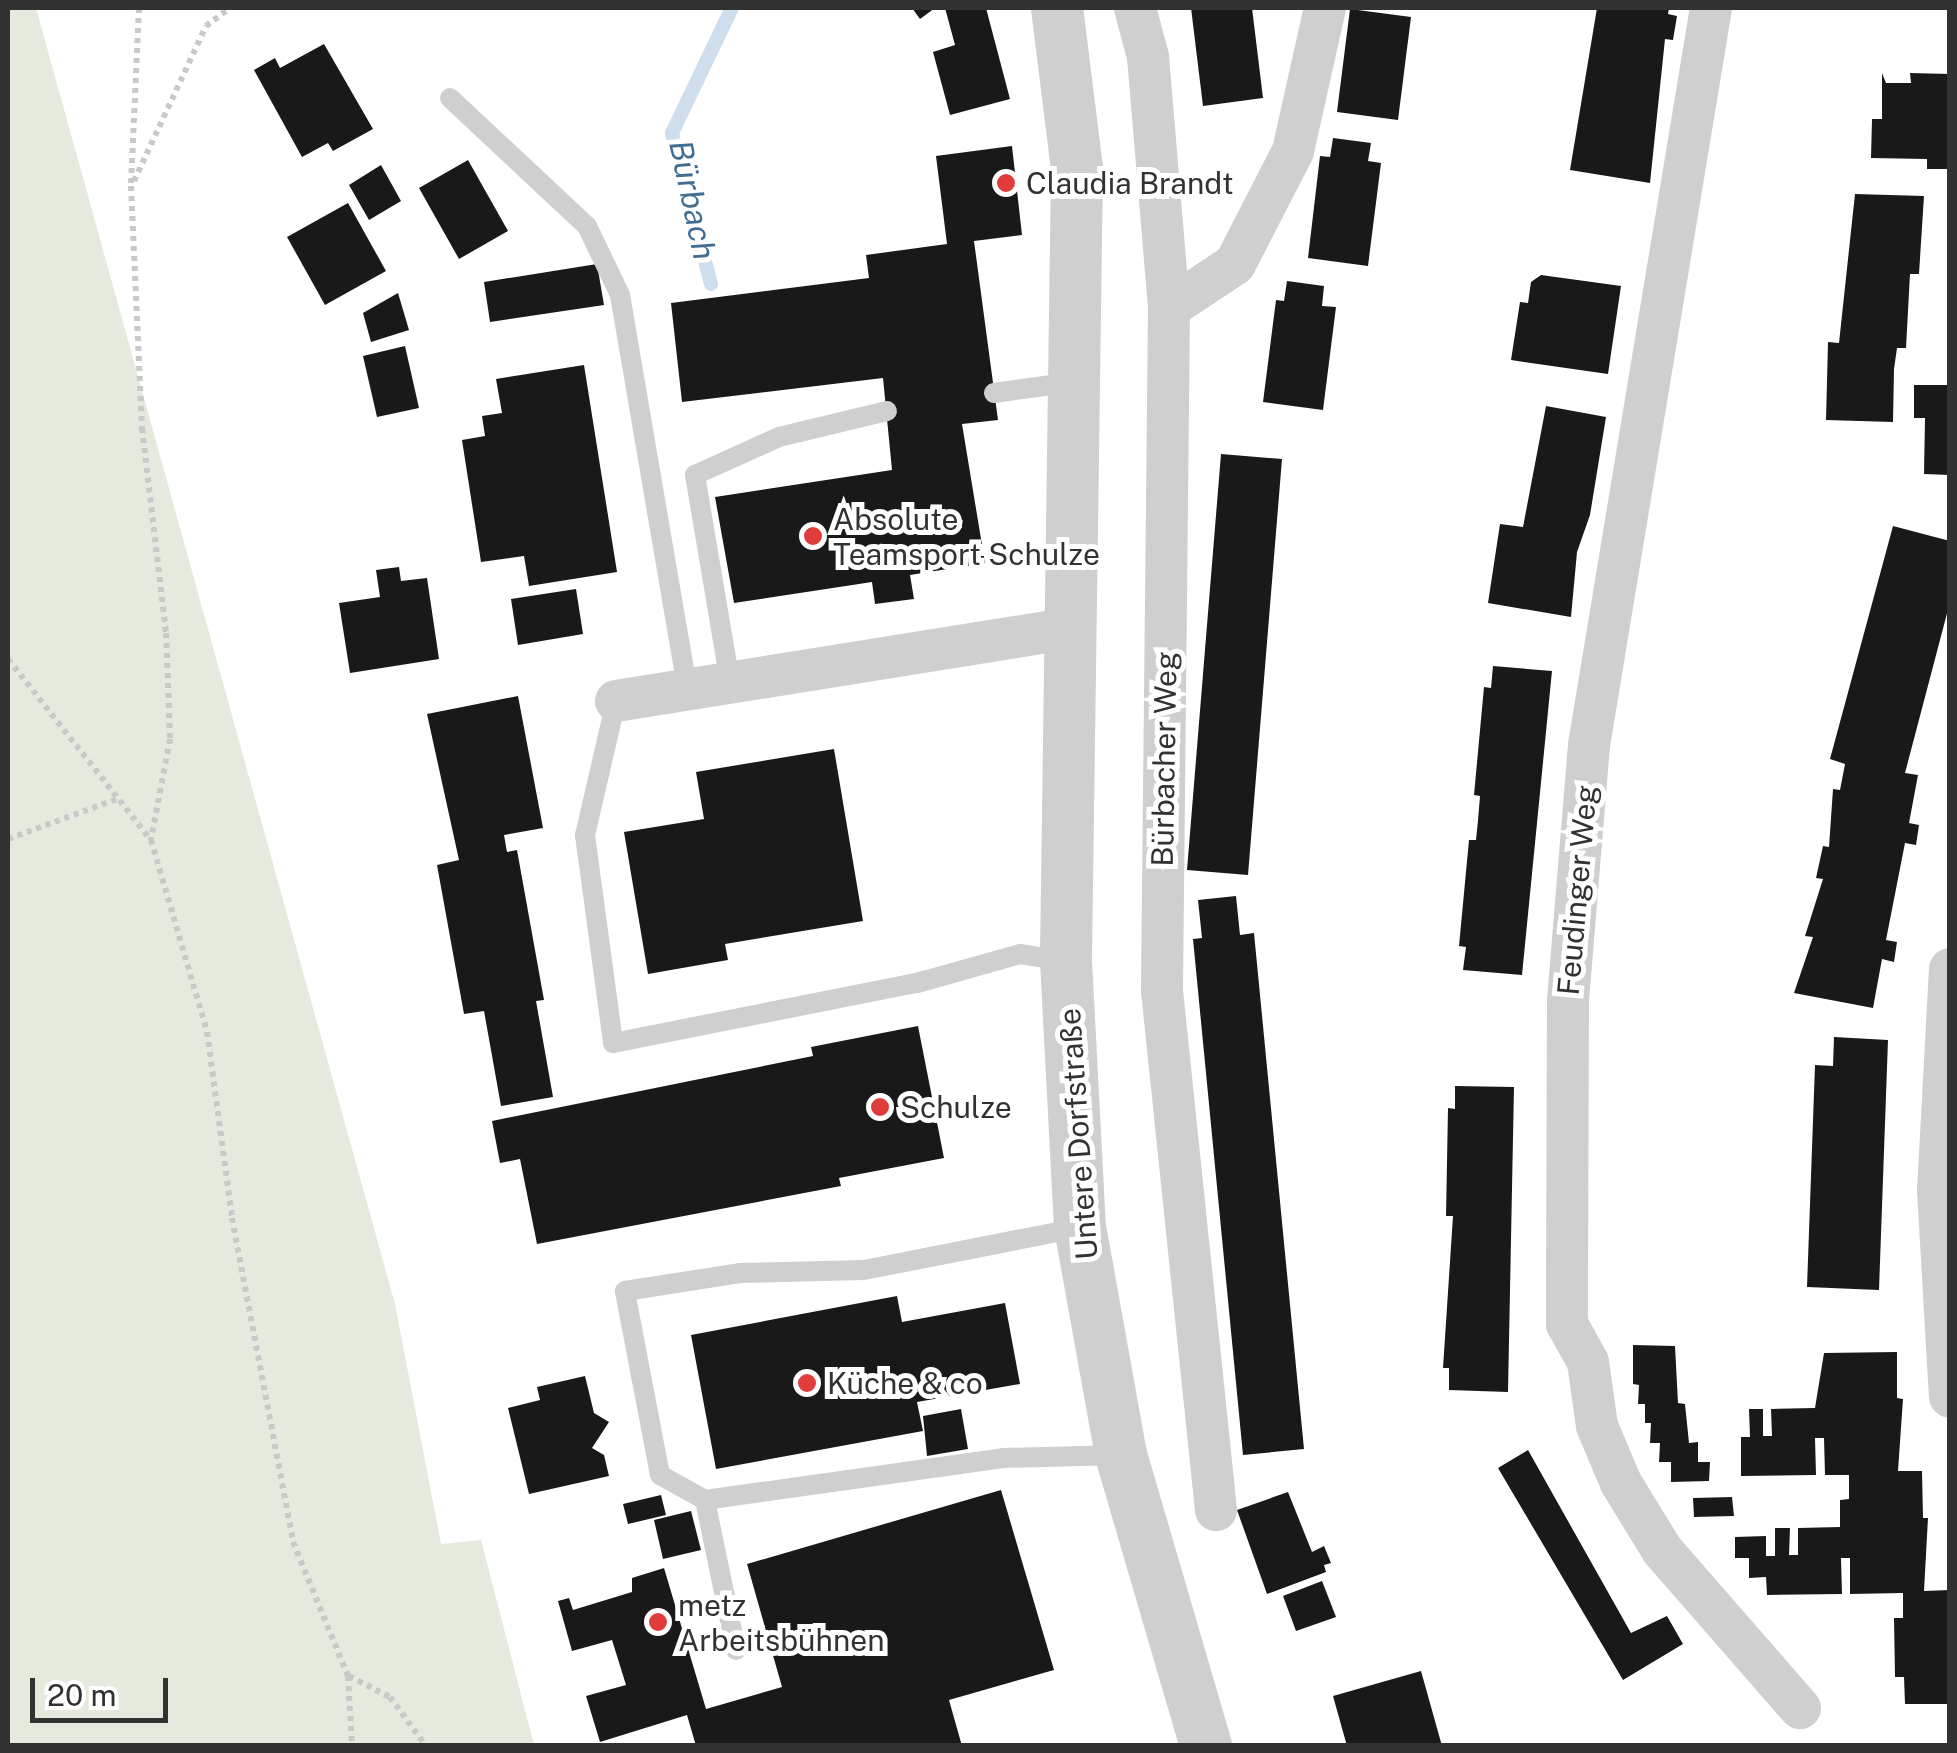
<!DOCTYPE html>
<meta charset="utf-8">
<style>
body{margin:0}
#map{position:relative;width:1957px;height:1753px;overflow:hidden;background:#fff;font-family:"Public Sans",sans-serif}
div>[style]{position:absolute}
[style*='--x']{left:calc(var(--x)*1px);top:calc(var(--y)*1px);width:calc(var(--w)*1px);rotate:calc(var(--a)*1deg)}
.green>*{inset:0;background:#e4eade}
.stream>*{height:14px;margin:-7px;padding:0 7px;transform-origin:7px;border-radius:7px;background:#cedeec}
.building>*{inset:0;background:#191919}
.path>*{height:6px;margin-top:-3px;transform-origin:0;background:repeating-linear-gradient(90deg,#c9c9c9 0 5px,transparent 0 10px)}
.service>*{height:20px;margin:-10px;padding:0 10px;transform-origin:10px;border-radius:10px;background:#cfcfcf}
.minor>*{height:42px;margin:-21px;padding:0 21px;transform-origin:21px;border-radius:21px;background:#cfcfcf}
.tertiary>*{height:52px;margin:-26px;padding:0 26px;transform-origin:26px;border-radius:26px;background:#cfcfcf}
.dots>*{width:28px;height:28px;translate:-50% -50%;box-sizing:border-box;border:5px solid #fff;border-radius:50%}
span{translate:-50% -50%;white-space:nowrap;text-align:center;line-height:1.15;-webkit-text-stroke:10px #fff;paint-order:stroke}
.poi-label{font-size:30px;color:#323232}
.left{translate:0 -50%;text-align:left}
.street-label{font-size:30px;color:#323232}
.water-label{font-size:32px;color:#416d92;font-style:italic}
.frame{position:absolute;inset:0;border:10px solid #323232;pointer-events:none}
.scale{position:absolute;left:30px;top:1678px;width:138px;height:45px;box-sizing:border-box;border:5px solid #323232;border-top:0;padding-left:12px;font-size:30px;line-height:35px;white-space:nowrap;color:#323232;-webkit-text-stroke:8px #fff;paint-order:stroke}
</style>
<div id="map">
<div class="green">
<div style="clip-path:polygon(8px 8px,36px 8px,395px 1304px,441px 1544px,481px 1540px,534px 1745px,8px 1745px)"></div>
</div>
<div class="stream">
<div style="--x:711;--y:284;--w:156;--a:-104.5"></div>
<div style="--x:672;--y:133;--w:139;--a:-64.4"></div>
</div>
<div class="building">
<div style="clip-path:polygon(912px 8px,935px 8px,920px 19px)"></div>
<div style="clip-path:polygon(945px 8px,986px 8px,1010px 99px,950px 115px,933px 52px,955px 45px)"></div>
<div style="clip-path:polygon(1191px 8px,1252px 8px,1263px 98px,1203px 106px)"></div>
<div style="clip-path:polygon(1597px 8px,1669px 8px,1668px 14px,1677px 16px,1673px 40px,1665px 39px,1650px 183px,1570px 170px)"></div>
<div style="clip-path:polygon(1350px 9px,1411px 17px,1398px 120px,1337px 112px)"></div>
<div style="clip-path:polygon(324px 44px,373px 129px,333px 151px,328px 143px,302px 157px,254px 70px,275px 58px,280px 68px)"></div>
<div style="clip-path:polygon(1882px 73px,1886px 83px,1911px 83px,1910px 73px,1950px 74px,1950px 169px,1927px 169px,1927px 159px,1871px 158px,1872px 119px,1882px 119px)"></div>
<div style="clip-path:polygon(1333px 138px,1371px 143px,1368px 161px,1381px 163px,1368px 266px,1308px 258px,1320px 156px,1330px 157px)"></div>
<div style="clip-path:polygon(1012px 146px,1022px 235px,974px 241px,998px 420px,962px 424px,985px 563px,910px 575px,914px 599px,875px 604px,872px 582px,734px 603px,715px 497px,892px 470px,883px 378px,682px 402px,671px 303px,869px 278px,866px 255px,947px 244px,936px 156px)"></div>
<div style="clip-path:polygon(468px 160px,508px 231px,459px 259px,419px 188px)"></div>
<div style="clip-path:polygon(381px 165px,401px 201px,369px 220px,349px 185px)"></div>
<div style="clip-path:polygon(1855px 194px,1924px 196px,1919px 274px,1910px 274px,1906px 348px,1897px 348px,1894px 369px,1893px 422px,1826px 420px,1828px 342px,1839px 343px)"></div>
<div style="clip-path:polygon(348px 203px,386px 271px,325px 305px,287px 237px)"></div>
<div style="clip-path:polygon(597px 264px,604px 305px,490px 322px,484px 282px)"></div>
<div style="clip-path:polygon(1541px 275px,1621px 286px,1608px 374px,1511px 360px,1520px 302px,1528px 303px,1531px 282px)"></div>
<div style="clip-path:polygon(1287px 281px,1324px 286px,1322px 306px,1336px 307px,1323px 410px,1263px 402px,1276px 300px,1284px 301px)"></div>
<div style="clip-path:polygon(398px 293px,409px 330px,371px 342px,363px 313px)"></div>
<div style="clip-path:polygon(405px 346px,419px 408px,377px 417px,363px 356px)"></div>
<div style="clip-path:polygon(584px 365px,617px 572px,529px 586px,524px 556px,481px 562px,462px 440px,485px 436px,482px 416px,502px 413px,496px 379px)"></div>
<div style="clip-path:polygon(1914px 385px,1950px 385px,1950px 475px,1924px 474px,1925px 418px,1914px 418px)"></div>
<div style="clip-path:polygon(1546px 406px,1606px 417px,1590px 515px,1577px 552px,1571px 617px,1488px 603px,1500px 524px,1523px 527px)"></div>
<div style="clip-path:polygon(1221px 454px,1282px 459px,1248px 875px,1187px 870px)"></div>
<div style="clip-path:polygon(1893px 526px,1950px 541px,1950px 602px,1905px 773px,1918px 775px,1909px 823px,1919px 825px,1916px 845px,1905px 843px,1886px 940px,1897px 942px,1894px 962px,1882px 959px,1873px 1008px,1794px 993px,1813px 937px,1805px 936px,1823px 879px,1816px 878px,1823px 846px,1829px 847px,1833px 789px,1840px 790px,1845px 764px,1830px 759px)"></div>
<div style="clip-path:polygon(399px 567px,401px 581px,427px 578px,439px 659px,350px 673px,339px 603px,380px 597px,376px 570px)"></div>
<div style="clip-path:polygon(576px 589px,583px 634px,518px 645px,511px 599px)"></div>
<div style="clip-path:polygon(1493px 666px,1552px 671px,1522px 975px,1463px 970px,1466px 947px,1459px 946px,1469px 840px,1476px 840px,1478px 820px,1480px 796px,1474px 795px,1484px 687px,1491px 688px)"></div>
<div style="clip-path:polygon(518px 696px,543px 828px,504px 835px,507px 852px,517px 850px,544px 1000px,536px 1001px,553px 1097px,501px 1106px,484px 1011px,464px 1014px,437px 865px,459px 860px,427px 714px)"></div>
<div style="clip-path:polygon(834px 749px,863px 921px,725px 944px,728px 960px,648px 974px,624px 832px,704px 819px,696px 772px)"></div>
<div style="clip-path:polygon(1236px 896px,1240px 935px,1254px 933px,1304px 1449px,1243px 1455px,1193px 939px,1202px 938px,1198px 900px)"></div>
<div style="clip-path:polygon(918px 1026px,944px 1158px,839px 1178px,841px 1186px,537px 1244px,520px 1159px,500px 1163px,492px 1121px,813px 1056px,811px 1047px)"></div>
<div style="clip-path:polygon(1834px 1037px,1888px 1040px,1879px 1290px,1807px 1287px,1815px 1065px,1833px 1066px)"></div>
<div style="clip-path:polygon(1455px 1086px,1514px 1087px,1508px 1392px,1449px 1390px,1449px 1368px,1443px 1368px,1453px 1216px,1446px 1216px,1448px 1108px,1455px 1109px)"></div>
<div style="clip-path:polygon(897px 1296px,902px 1322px,1005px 1303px,1020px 1384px,917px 1402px,923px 1431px,716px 1469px,691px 1335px)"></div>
<div style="clip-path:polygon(1633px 1345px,1675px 1346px,1678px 1403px,1685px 1404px,1689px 1443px,1698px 1442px,1698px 1462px,1710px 1462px,1709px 1481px,1671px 1482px,1671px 1462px,1659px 1462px,1660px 1443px,1650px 1443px,1651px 1423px,1645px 1423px,1645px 1404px,1638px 1404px,1639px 1385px,1633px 1384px)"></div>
<div style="clip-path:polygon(1897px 1352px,1897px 1398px,1903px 1399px,1898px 1471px,1922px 1471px,1923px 1518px,1928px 1518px,1924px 1591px,1950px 1590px,1950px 1704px,1905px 1704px,1904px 1677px,1895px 1677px,1894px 1618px,1903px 1618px,1903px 1593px,1850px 1594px,1850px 1558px,1841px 1558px,1842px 1594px,1767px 1595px,1766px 1577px,1749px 1578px,1749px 1558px,1735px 1558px,1735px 1537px,1766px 1536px,1766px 1556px,1775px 1556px,1775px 1528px,1790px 1528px,1789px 1555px,1798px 1555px,1798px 1528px,1840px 1527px,1840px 1500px,1849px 1499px,1849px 1475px,1825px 1475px,1824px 1438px,1815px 1438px,1816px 1475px,1741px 1476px,1741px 1437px,1750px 1437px,1749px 1409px,1763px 1409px,1763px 1436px,1772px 1436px,1771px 1409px,1815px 1408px,1824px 1353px)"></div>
<div style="clip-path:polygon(585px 1376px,594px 1413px,609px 1422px,592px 1448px,604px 1455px,609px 1476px,529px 1494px,508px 1408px,540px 1400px,537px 1387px)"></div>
<div style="clip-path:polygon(961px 1409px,968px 1449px,927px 1456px,923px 1416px)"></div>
<div style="clip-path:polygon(1528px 1450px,1631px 1633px,1667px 1616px,1683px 1644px,1623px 1680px,1498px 1468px)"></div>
<div style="clip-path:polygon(1001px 1490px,1054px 1670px,949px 1700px,962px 1746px,696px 1746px,687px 1715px,600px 1742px,586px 1696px,626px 1685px,612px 1640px,572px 1651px,558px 1601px,569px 1598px,573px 1610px,632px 1592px,632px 1578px,664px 1568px,706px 1709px,782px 1687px,747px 1564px)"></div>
<div style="clip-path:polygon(1288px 1492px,1312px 1552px,1324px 1546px,1331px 1563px,1324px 1565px,1326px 1572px,1267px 1594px,1237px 1510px)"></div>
<div style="clip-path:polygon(661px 1495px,666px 1515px,628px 1524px,623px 1504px)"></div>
<div style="clip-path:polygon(1732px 1497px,1734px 1516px,1694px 1517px,1693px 1498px)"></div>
<div style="clip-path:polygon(691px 1511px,701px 1550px,663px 1559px,654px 1520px)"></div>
<div style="clip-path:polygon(1322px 1581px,1336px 1617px,1296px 1631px,1283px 1596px)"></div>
<div style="clip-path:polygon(1421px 1671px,1442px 1746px,1347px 1746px,1333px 1696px)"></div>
</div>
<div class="path">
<div style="--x:139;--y:8;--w:178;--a:92.6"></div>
<div style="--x:131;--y:186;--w:242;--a:87.4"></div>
<div style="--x:142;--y:428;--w:206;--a:83.3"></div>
<div style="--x:166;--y:633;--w:106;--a:87.8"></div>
<div style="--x:170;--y:739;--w:103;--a:100.7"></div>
<div style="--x:134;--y:181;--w:171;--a:-65.1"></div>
<div style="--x:206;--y:26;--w:30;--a:-37"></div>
<div style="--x:8;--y:659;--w:231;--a:51.7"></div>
<div style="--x:151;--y:840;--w:200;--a:73.7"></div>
<div style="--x:207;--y:1032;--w:188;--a:82.3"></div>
<div style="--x:232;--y:1218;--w:330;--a:79.3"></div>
<div style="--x:293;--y:1542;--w:145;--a:67.7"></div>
<div style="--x:348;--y:1676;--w:70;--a:86.7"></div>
<div style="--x:8;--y:839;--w:116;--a:-20.2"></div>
<div style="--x:349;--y:1676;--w:46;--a:27.1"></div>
<div style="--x:390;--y:1697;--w:61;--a:53.7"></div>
</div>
<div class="service">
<div style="--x:450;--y:98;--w:187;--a:43.1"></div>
<div style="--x:587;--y:226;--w:76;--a:64.4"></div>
<div style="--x:620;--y:295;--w:400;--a:80.3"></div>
<div style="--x:994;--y:393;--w:80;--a:-7.9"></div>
<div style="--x:730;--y:682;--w:210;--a:-99.6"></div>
<div style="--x:695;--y:475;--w:92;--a:-24.3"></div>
<div style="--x:779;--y:437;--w:111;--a:-13.5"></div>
<div style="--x:616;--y:701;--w:138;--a:103"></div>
<div style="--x:585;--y:835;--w:210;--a:82.3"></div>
<div style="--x:613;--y:1043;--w:310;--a:-11.2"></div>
<div style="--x:917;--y:983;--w:107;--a:-15.7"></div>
<div style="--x:1020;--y:954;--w:45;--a:9"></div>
<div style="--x:705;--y:1500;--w:301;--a:-8"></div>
<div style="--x:1003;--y:1458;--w:116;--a:-1.5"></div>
<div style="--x:736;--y:1650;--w:153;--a:-101.7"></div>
<div style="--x:705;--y:1500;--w:51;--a:-150.9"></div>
<div style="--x:660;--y:1475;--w:187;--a:-100.8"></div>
<div style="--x:625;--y:1291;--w:116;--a:-8.9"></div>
<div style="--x:740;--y:1273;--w:124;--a:-1.4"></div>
<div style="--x:864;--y:1270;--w:218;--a:-11.1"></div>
</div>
<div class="minor">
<div style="--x:1135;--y:8;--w:51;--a:75.1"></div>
<div style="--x:1148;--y:57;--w:252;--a:85.2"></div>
<div style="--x:1169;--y:308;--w:683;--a:90.59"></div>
<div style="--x:1162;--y:991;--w:522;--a:84.06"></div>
<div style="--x:1711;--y:8;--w:747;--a:99.4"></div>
<div style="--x:1589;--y:745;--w:258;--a:94.7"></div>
<div style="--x:1568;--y:1002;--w:322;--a:90.2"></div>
<div style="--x:1567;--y:1324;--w:43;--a:61.1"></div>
<div style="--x:1588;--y:1362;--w:65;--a:82"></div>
<div style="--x:1597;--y:1426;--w:62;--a:67.2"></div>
<div style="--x:1621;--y:1483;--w:79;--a:58.5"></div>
<div style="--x:1662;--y:1550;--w:210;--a:48.9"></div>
<div style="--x:1169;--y:308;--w:79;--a:-33.7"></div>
<div style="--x:1235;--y:264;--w:127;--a:-62.8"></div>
<div style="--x:1293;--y:151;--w:147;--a:-77.4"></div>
<div style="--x:616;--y:701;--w:462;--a:-9.1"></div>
<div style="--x:1950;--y:969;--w:221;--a:93.1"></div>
<div style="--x:1938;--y:1190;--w:207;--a:86.7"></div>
</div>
<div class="tertiary">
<div style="--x:1057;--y:8;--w:162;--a:82.9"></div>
<div style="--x:1077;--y:169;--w:792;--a:90.8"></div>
<div style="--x:1066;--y:961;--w:266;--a:87"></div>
<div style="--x:1080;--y:1227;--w:232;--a:79.8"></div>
<div style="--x:1121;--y:1455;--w:303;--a:73.7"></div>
</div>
<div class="dots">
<div style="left:1006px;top:183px;background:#e03c3c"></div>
<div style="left:813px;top:536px;background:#e03c3c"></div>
<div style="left:880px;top:1107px;background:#e03c3c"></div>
<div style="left:807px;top:1383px;background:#e03c3c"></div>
<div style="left:658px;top:1622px;background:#e03c3c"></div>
</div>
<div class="poi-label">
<span class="left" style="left:1026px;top:183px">Claudia Brandt</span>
<span class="left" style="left:833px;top:536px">Absolute<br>Teamsport Schulze</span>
<span class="left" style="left:900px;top:1107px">Schulze</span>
<span class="left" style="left:827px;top:1383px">Küche &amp; co</span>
<span class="left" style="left:678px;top:1622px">metz<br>Arbeitsbühnen</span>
</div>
<div class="street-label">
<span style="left:1164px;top:759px;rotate:-89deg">Bürbacher Weg</span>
<span style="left:1577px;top:890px;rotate:-85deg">Feudinger Weg</span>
<span style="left:1078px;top:1134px;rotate:-94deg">Untere Dorfstraße</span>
</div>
<div class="water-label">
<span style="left:692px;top:200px;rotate:78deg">Bürbach</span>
</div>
<div class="frame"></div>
<div class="scale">20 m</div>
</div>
